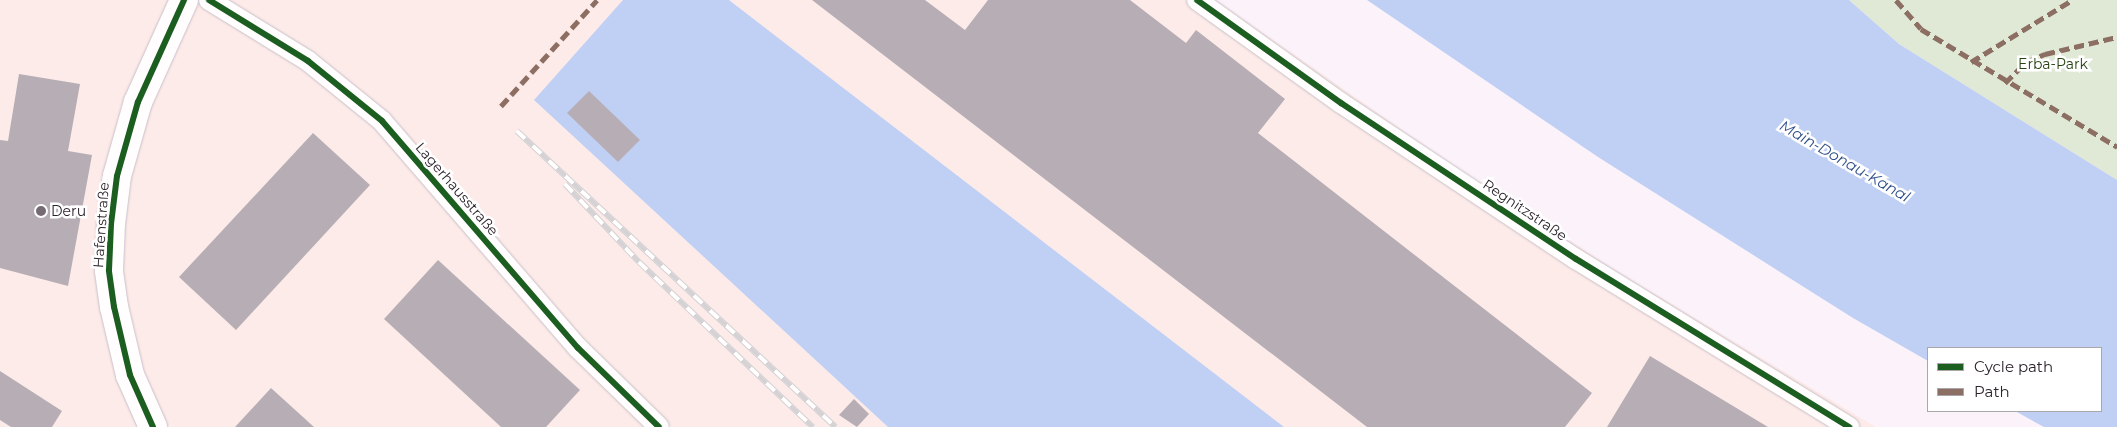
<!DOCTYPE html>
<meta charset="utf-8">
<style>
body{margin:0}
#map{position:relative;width:2117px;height:427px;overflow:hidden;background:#fcf2fa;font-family:Montserrat,sans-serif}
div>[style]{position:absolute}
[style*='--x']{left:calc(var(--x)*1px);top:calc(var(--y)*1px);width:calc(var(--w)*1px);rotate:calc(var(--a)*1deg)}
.industrial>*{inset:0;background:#fdebe9}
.green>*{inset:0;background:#dfe9d6}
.water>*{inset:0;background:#c0d0f4}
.building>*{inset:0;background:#b7aeb5}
.roads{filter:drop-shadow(0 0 1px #c9c0c8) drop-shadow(0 0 1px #c9c0c8)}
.street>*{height:20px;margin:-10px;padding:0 10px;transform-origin:10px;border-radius:10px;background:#fffdfe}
.secondary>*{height:28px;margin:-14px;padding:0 14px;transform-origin:14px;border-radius:14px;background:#fffdfe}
.rail>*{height:5.5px;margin-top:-2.75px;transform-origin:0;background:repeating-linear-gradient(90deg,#fff 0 11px,#d4d2d4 0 22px);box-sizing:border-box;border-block:1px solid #d4d2d4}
.quiet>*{height:5px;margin-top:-2.5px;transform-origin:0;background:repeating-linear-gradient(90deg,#8d6e63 0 10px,transparent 0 15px)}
.cycleway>*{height:6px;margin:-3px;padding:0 3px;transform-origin:3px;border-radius:3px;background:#1b5e20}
.dots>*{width:14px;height:14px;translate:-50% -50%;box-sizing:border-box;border:2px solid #fff;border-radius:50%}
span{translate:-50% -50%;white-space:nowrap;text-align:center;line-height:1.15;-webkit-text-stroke:5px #fff;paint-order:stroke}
.park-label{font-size:14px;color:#264310}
.street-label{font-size:14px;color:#2b222a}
.poi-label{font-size:14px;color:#2b222a}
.left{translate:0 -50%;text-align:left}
.water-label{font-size:15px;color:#30508b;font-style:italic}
.legend{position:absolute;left:1927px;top:347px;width:175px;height:65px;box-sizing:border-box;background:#fff;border:1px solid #aaa7aa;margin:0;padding:6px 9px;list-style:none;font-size:15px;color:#2b222a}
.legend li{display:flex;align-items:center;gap:10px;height:25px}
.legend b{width:25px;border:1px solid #aaa7aa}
</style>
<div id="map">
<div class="industrial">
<div style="clip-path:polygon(0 0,1216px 0,1455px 167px,1620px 273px,1876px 427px,0 427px)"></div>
</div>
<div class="green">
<div style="clip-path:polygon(1849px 0,2117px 0,2117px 180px,1899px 44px)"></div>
</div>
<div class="water">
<div style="clip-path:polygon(623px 0,729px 0,1284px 427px,888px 427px,534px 100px)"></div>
<div style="clip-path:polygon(1367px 0,1849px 0,1899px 44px,2117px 180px,2117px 427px,2044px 427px,2015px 411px,2101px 411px,2101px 348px,1928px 348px,1928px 361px,1853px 318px,1598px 157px)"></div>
</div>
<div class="building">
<div style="clip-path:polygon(812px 0,925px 0,965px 30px,988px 0,1130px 0,1186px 43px,1196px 30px,1285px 99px,1258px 133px,1592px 393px,1565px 427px,1367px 427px)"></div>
<div style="clip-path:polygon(19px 74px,80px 84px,68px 151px,92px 155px,68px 286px,0 268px,0 140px,8px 141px)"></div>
<div style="clip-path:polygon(589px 91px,640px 140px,618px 162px,567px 113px)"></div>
<div style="clip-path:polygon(313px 133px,370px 185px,236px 330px,179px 277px)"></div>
<div style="clip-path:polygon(438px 260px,580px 390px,546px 427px,501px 427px,384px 319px)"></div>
<div style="clip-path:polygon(1650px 356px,1768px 427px,1607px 427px)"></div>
<div style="clip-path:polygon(0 371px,62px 411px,52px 427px,11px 427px,0 420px)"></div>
<div style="clip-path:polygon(271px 388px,314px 427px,235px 427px)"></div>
<div style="clip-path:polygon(854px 399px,869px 414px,857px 427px,839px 415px)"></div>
</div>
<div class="roads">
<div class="street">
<div style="--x:209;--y:0;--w:116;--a:31.6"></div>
<div style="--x:308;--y:61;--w:95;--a:39"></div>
<div style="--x:382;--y:121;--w:300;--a:49.2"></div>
<div style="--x:578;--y:348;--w:113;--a:44.3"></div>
<div style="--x:1197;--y:0;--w:177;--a:35.6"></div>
<div style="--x:1341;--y:103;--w:282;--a:33.6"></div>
<div style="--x:1576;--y:259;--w:321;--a:31.6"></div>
</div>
<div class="secondary">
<div style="--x:153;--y:427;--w:57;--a:-113.9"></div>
<div style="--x:130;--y:375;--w:70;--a:-103.2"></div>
<div style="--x:114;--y:307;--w:37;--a:-98"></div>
<div style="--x:109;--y:270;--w:46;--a:-87.5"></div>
<div style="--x:111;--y:224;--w:48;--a:-82.9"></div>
<div style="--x:117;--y:176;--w:77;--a:-74.2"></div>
<div style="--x:138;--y:102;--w:112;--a:-65.7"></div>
</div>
</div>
<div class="rail">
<div style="--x:517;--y:131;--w:435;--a:42.9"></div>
<div style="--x:565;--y:184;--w:108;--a:46.5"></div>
<div style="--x:639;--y:262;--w:240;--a:43.5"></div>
</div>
<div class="quiet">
<div style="--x:1896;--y:0;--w:38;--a:49"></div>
<div style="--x:1921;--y:29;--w:229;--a:31"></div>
<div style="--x:1971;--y:62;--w:119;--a:-31.5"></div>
<div style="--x:2005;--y:83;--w:30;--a:-45"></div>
<div style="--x:2026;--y:62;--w:21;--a:-23"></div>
<div style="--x:2045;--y:54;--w:74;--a:-13.3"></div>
<div style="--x:501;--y:106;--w:143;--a:-47.8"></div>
</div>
<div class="cycleway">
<div style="--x:209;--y:0;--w:116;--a:31.6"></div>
<div style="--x:308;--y:61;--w:95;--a:39"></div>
<div style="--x:382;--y:121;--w:300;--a:49.2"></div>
<div style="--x:578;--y:348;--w:113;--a:44.3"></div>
<div style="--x:1197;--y:0;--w:177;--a:35.6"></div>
<div style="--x:1341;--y:103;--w:282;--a:33.6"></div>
<div style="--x:1576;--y:259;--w:321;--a:31.6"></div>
<div style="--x:153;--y:427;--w:57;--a:-113.9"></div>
<div style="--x:130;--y:375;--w:70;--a:-103.2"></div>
<div style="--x:114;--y:307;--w:37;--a:-98"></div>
<div style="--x:109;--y:270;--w:46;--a:-87.5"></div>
<div style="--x:111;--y:224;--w:48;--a:-82.9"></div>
<div style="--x:117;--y:176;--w:77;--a:-74.2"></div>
<div style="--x:138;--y:102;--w:112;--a:-65.7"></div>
</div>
<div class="dots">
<div style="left:41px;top:211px;background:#746b73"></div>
</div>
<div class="park-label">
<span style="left:2053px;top:64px">Erba-Park</span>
</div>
<div class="street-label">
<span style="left:457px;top:189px;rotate:49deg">Lagerhausstraße</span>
<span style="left:1525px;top:210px;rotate:34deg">Regnitzstraße</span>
<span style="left:101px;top:225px;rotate:-86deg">Hafenstraße</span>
</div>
<div class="poi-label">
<span class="left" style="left:51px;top:211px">Deru</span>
</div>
<div class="water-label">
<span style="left:1845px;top:161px;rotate:30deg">Main-Donau-Kanal</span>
</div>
<ul class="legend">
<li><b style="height:6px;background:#1b5e20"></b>Cycle path</li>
<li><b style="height:6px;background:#8d6e63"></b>Path</li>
</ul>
</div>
